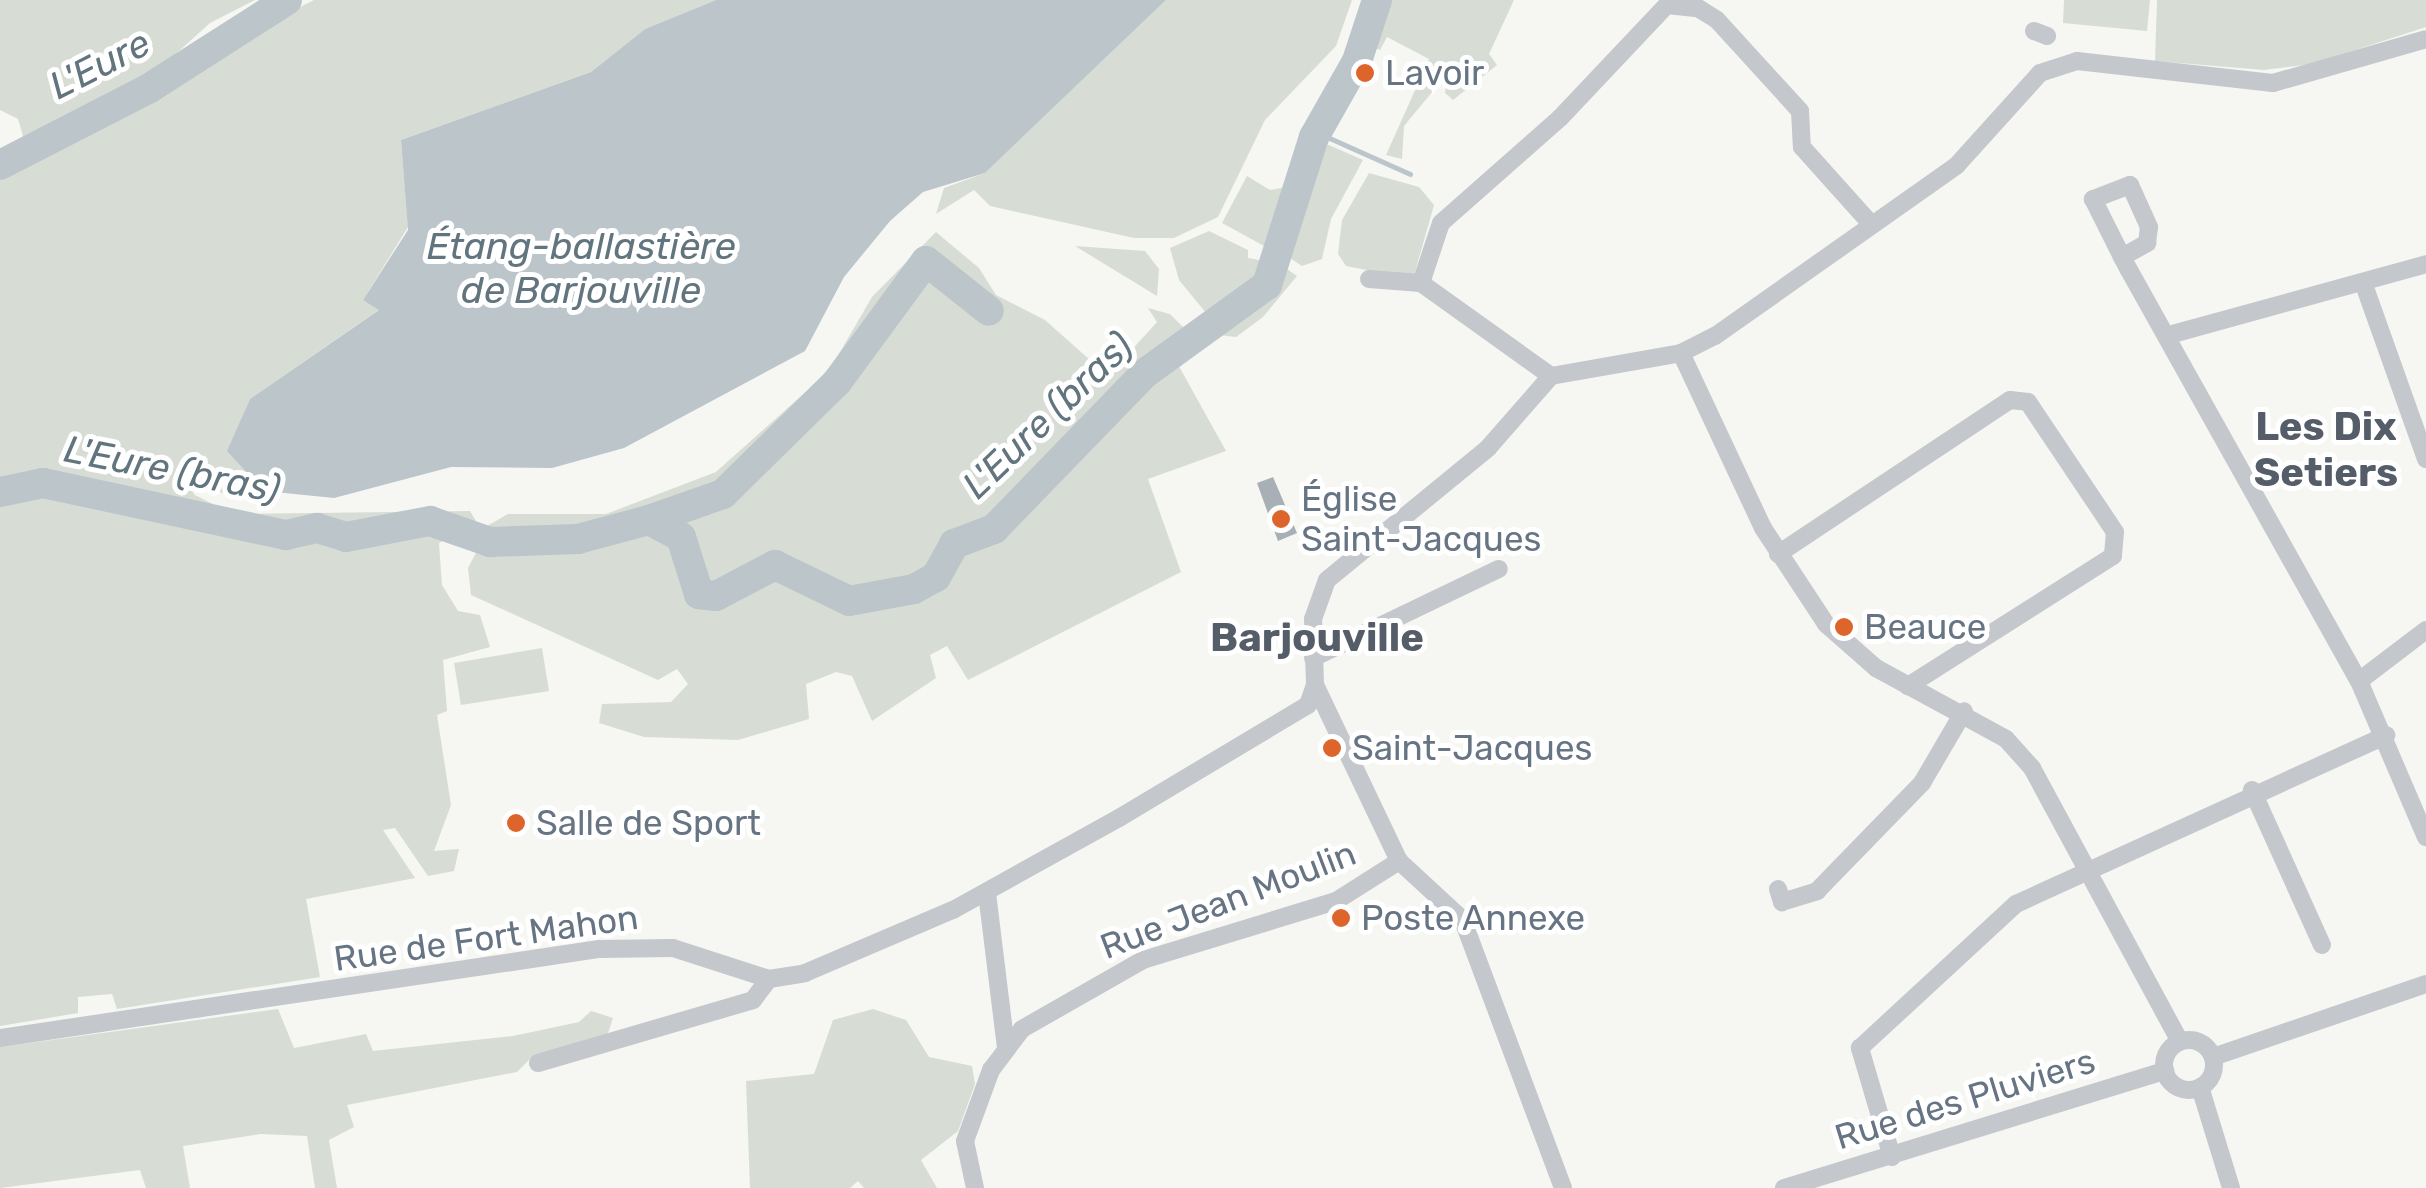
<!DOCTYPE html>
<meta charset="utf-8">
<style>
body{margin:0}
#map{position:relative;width:2426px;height:1188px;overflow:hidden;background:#f6f6f3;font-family:Rubik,sans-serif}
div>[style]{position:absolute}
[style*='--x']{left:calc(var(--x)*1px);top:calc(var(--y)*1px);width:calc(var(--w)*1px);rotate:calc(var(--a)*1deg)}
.green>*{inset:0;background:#d7ddd4}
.water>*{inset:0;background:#bbc5ca}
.stream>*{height:5px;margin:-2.5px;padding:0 2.5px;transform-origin:2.5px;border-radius:2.5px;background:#bbc5ca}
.river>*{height:30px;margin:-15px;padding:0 15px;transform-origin:15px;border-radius:15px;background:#bbc5ca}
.building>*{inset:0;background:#a9b0b5}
.minor>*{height:18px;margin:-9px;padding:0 9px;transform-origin:9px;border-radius:9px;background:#c4c7cb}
.minor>.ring{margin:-9px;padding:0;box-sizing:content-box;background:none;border:18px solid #c4c7cb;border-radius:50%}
.dots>*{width:28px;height:28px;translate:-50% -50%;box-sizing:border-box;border:5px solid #fff;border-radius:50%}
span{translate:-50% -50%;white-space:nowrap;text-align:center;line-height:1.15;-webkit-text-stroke:10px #fff;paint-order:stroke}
.poi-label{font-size:35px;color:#667483}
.left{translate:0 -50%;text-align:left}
.street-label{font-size:35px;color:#667483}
.water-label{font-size:38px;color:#62757f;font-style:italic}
.quarter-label{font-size:40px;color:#545d68;font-weight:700}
</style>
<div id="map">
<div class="green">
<div style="clip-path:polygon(0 0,255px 0,210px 23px,130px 95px,25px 143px,18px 119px,0 110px)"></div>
<div style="clip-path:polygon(314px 0,716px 0,645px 29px,591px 72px,401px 140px,408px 227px,363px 300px,380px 309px,250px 399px,228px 451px,250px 476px,238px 498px,198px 485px,186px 469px,178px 473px,195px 495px,232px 514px,470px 511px,476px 521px,439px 543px,442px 585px,458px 611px,480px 615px,490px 647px,443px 660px,447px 711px,437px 715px,451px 805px,434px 851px,459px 849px,454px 871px,428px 876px,395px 828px,383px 830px,415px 878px,306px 899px,320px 977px,117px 1009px,112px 994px,78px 997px,78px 1013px,0 1026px,0 499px,26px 470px,0 490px,0 180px,9px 165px,118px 115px,205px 55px)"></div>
<div style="clip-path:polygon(1166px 0,1352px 0,1336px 46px,1265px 120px,1218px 217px,1174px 238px,1134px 238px,990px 206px,974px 190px,936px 214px,944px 188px,985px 173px)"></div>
<div style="clip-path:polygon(1385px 0,1514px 0,1489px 54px,1497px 65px,1453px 100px,1445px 93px,1448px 73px,1404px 126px,1402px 159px,1386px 155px,1429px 59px,1387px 37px,1380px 50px,1373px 47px)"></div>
<div style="clip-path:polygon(2064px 0,2150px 0,2147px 31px,2063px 23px)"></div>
<div style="clip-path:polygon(2157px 0,2426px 0,2426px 27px,2312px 64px,2264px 70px,2155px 61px)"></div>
<div style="clip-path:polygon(1322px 142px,1363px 160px,1331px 219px,1322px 259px,1302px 266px,1290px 258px)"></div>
<div style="clip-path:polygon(1369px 173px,1419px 187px,1434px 205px,1413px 279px,1346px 266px,1338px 254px,1342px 220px)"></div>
<div style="clip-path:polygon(1247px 176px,1270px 190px,1288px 187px,1264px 246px,1222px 223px)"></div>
<div style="clip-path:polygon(1209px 231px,1248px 250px,1248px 258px,1270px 262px,1211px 319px,1179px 280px,1170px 248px)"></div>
<div style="clip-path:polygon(936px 232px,979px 268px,996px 295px,1045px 320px,1108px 376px,1157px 322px,1148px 308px,1170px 314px,1187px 331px,1170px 350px,1226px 451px,1148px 479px,1181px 572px,968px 680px,947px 646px,930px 655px,936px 678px,872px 721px,852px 676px,836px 672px,806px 684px,809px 719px,738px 740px,644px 737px,599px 723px,602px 704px,671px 702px,688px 684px,677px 669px,658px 680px,471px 595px,468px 568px,478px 549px,503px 546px,480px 530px,508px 514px,606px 514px,716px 472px,829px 371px,872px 297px)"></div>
<div style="clip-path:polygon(1075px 246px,1145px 251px,1159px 269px,1157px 296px)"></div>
<div style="clip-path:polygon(1284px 267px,1297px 276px,1263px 317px,1236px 337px,1218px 335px,1264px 303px)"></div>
<div style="clip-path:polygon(542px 648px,549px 691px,461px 705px,454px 663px)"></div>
<div style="clip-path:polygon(278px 1009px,294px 1048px,366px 1034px,373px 1051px,513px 1036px,579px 1022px,591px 1011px,613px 1018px,607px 1036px,534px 1055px,517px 1072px,347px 1105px,354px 1127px,329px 1140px,337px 1188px,315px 1188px,307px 1136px,261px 1134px,183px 1146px,190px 1188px,146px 1188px,140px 1170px,0 1188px,0 1047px)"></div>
<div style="clip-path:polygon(873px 1009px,906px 1020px,929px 1057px,972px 1066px,975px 1084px,958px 1131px,921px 1160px,937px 1188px,864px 1188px,858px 1181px,850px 1188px,750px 1188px,746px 1081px,814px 1074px,833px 1020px)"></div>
</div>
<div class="water">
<div style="clip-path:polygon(716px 0,1166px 0,985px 173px,923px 192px,890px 221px,844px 277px,805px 351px,624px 448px,552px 468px,451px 467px,334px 498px,275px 492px,250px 476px,227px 451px,250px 399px,379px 310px,363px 300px,408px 230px,401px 140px,591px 72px,645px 29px)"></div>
</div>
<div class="stream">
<div style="--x:1316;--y:132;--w:103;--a:24.1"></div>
</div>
<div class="river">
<div style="--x:0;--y:165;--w:166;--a:-27.2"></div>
<div style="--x:148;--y:89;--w:165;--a:-32.6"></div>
<div style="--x:0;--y:492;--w:44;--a:-11.8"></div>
<div style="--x:43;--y:483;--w:249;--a:12.1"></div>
<div style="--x:286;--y:535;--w:32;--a:-13"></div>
<div style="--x:317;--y:528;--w:30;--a:17"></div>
<div style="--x:346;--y:537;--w:86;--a:-10.8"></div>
<div style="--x:430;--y:521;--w:64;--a:19.3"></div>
<div style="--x:490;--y:542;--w:88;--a:-2"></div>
<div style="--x:578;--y:539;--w:73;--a:-15"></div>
<div style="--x:649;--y:520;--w:36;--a:28"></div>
<div style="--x:681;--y:537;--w:60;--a:72.5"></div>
<div style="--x:699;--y:594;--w:17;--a:7"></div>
<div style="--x:716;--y:596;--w:67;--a:-27.7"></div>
<div style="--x:775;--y:565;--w:82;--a:25.9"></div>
<div style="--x:849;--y:601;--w:66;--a:-10.5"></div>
<div style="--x:914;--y:589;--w:25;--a:-29"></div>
<div style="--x:936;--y:577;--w:38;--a:-61"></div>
<div style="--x:954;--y:544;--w:43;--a:-20.6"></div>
<div style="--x:994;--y:529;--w:216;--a:-45.9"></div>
<div style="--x:1144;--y:374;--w:152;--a:-35.9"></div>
<div style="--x:1267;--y:285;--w:155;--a:-72.4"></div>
<div style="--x:1314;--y:137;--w:87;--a:-60.5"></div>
<div style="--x:1357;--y:61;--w:64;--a:-71.8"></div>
<div style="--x:649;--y:520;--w:78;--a:-19.4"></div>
<div style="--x:723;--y:494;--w:160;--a:-44.5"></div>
<div style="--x:837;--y:382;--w:150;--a:-53.7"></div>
<div style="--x:926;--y:261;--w:80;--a:38.4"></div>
</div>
<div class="building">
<div style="clip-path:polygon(1273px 477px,1297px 533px,1278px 541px,1257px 483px)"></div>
</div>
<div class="minor">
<div style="--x:2034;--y:31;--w:14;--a:21"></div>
<div style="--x:2122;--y:257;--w:29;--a:-29"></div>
<div style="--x:2147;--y:243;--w:16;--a:-83"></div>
<div style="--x:2149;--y:227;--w:46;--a:-114.3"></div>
<div style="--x:2130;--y:185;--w:40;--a:159"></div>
<div style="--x:2093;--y:199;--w:65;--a:63.4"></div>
<div style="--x:2122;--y:257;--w:15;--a:62"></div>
<div style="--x:2129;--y:270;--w:471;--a:60.8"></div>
<div style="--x:2359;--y:681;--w:170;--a:66.8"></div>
<div style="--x:1369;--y:279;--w:52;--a:4.4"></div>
<div style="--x:1421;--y:283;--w:160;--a:35.6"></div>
<div style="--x:2363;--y:282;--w:188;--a:70.4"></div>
<div style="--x:1421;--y:283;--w:63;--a:-71.6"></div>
<div style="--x:1441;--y:223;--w:159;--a:-41.4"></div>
<div style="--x:1560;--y:118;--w:156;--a:-46.6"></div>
<div style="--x:1667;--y:5;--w:31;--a:6"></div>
<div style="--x:1698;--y:8;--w:22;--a:32"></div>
<div style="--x:1717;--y:20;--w:123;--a:47.6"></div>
<div style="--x:1800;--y:111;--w:36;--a:87"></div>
<div style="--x:1802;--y:147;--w:103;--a:48.1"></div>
<div style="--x:2169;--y:335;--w:267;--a:-15.4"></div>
<div style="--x:1681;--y:353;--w:193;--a:64.9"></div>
<div style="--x:1763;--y:528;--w:115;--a:56.7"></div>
<div style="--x:1826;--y:624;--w:67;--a:41.3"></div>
<div style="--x:1876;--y:668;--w:148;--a:28.6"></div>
<div style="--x:2006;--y:739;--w:39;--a:48"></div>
<div style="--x:2032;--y:768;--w:311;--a:61.6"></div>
<div style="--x:1778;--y:554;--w:278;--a:-33.6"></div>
<div style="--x:2010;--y:400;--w:18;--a:6"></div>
<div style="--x:2028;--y:402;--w:156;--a:56.2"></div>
<div style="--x:2115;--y:532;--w:24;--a:95"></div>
<div style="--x:2113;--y:556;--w:243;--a:147.6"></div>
<div style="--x:1313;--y:658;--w:206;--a:-25.6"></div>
<div style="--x:2359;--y:681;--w:84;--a:-37.3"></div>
<div style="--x:2252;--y:790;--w:170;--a:65.7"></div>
<div style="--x:1778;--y:889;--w:14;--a:73"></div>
<div style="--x:1782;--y:902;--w:37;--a:-17"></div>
<div style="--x:1817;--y:891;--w:151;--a:-45.8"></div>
<div style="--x:1922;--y:783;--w:83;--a:-59.7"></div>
<div style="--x:987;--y:893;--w:156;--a:83"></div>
<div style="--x:0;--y:1038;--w:606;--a:-8.45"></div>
<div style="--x:599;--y:949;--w:74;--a:-0.8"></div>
<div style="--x:673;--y:948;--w:101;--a:17.9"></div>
<div style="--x:769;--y:979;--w:36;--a:-9"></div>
<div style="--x:805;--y:973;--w:161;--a:-23.1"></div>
<div style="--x:953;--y:910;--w:190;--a:-29"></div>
<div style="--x:1119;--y:818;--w:220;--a:-30.9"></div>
<div style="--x:1308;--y:705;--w:21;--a:-71"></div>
<div class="ring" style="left:2164px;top:1040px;width:32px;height:32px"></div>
<div style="--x:2213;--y:1057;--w:225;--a:-18.9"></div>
<div style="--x:538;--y:1063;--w:224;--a:-16.3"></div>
<div style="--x:753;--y:1000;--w:26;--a:-53"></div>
<div style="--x:2200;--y:1087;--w:106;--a:72.9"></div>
<div style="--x:1892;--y:1157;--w:114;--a:-106.4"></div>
<div style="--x:1860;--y:1048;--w:212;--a:-42.7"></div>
<div style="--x:2016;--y:904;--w:407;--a:-24.5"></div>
<div style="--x:975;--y:1188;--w:48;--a:-102"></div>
<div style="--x:965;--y:1141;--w:76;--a:-69.9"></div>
<div style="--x:991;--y:1070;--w:51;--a:-52.9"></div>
<div style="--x:1022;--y:1029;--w:139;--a:-29.7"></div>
<div style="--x:1143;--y:960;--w:202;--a:-17"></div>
<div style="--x:1336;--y:901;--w:75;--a:-32.4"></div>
<div style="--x:1563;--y:1188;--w:286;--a:-110.5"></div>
<div style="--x:1463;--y:920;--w:87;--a:-137.3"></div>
<div style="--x:1399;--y:861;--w:195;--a:-115.5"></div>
<div style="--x:1315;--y:685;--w:66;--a:-91.7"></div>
<div style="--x:1313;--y:619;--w:41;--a:-70.3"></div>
<div style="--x:1327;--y:580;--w:208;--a:-39.3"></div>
<div style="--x:1488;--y:448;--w:96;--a:-48.8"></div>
<div style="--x:1551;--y:376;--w:132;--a:-10"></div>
<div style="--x:1681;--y:353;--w:38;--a:-27"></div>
<div style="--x:1715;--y:336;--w:296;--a:-35.2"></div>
<div style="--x:1957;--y:165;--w:124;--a:-47.9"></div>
<div style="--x:2040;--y:73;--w:39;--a:-18"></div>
<div style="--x:2077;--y:61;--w:197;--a:6.4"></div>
<div style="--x:2273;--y:83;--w:159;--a:-16"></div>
<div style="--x:1784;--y:1188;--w:399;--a:-17.1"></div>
</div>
<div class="dots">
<div style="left:1365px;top:73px;background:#dd652c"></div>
<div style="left:1281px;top:519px;background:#dd652c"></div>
<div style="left:1844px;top:627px;background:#dd652c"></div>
<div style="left:1332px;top:748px;background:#dd652c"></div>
<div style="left:516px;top:823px;background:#dd652c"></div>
<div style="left:1341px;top:918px;background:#dd652c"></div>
</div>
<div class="poi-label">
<span class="left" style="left:1385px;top:73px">Lavoir</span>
<span class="left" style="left:1301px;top:519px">Église<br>Saint-Jacques</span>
<span class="left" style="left:1864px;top:627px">Beauce</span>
<span class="left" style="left:1352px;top:748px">Saint-Jacques</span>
<span class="left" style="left:536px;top:823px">Salle de Sport</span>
<span class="left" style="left:1361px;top:918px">Poste Annexe</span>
</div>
<div class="street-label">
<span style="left:1228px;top:900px;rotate:-21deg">Rue Jean Moulin</span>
<span style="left:486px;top:938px;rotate:-8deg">Rue de Fort Mahon</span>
<span style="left:1965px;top:1099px;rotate:-17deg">Rue des Pluviers</span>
</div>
<div class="water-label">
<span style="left:100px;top:65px;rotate:-27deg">L'Eure</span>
<span style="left:581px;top:269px">Étang-ballastière<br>de Barjouville</span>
<span style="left:1048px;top:416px;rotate:-44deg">L'Eure (bras)</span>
<span style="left:172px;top:470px;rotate:11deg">L'Eure (bras)</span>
</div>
<div class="quarter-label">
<span style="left:2326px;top:450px">Les Dix<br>Setiers</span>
<span style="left:1317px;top:638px">Barjouville</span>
</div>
</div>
